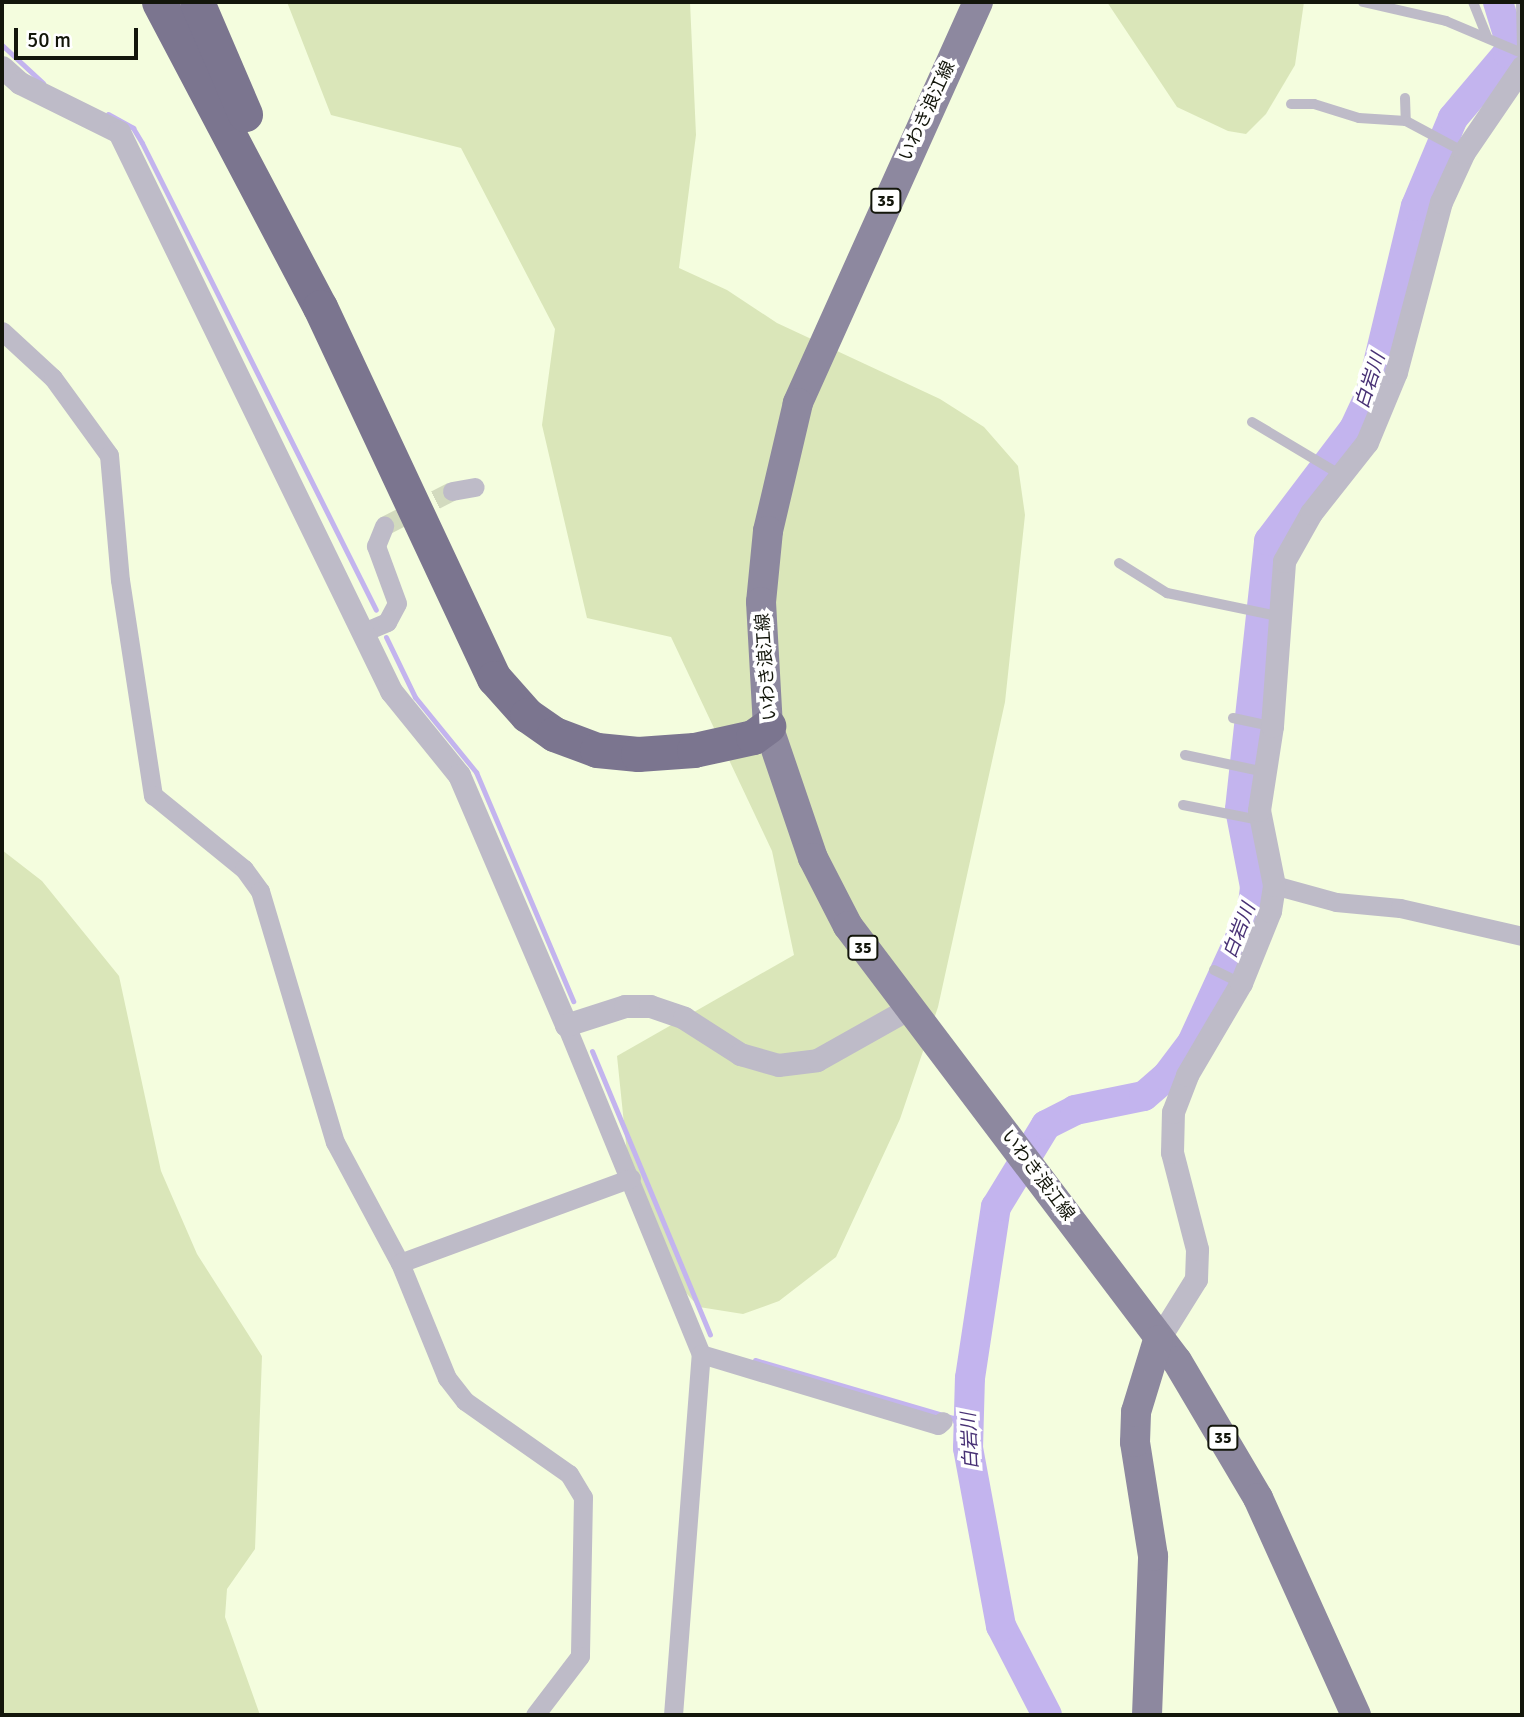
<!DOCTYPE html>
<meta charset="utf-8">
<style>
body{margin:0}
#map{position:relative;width:1524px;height:1717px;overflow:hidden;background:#f4fdde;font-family:Signika,"Noto Sans JP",sans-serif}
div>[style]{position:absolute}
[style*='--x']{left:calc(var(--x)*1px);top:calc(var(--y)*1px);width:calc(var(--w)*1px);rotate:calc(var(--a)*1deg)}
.green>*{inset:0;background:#dae6b9}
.stream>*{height:5px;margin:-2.5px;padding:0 2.5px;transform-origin:2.5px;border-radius:2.5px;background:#c3b4ee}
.river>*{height:30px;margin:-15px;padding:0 15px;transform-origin:15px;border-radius:15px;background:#c3b4ee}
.minor-tunnel>*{height:19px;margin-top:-9.5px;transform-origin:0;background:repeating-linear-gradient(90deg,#d2dabe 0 19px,transparent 0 29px)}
.service>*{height:10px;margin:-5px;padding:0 5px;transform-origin:5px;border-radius:5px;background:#bebbc8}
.minor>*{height:19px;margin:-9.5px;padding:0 9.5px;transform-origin:9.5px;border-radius:9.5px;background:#bebbc8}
.tertiary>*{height:23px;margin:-11.5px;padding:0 11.5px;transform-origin:11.5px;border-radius:11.5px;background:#bebbc8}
.primary>*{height:30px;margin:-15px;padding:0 15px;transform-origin:15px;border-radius:15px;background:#8d889f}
.motorway>*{height:35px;margin:-17.5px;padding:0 17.5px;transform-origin:17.5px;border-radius:17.5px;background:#7b758f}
span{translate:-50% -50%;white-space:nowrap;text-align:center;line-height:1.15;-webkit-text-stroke:7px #fff;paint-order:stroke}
.shield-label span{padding:2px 5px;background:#fff;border:2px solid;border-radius:5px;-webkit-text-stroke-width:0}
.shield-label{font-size:16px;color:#13160b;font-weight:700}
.street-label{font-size:18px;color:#13160b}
.water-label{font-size:19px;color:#483175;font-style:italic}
.frame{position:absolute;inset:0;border:4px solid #13160b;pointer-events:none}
.scale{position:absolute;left:14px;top:28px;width:124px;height:32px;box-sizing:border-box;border:4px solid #13160b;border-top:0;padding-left:9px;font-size:21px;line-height:24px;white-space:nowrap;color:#13160b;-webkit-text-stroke:5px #fff;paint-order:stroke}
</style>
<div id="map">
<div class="green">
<div style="clip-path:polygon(287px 2px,690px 2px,696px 135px,679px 268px,727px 290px,777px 323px,940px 399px,984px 427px,1018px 466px,1025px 515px,1005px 702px,938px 1007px,900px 1119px,836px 1257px,779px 1301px,743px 1314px,699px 1307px,663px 1268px,627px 1153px,617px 1056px,794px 955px,772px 851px,671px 637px,587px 618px,542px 425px,555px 329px,461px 148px,331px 115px)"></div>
<div style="clip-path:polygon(1107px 2px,1304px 2px,1295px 65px,1266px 114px,1246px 134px,1228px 131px,1177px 107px)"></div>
<div style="clip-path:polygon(2px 850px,42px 881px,119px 976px,161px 1171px,197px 1254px,262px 1356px,255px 1549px,227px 1589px,225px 1617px,260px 1715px,2px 1715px)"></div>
</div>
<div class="stream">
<div style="--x:2;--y:45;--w:56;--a:42.8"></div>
<div style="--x:108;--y:114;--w:29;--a:29"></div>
<div style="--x:133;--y:128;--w:17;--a:59"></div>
<div style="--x:142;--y:143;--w:522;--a:63.39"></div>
<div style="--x:386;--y:637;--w:67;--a:64.2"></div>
<div style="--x:415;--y:697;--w:97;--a:50.9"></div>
<div style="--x:476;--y:772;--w:249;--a:67"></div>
<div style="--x:592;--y:1051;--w:307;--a:67.4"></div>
<div style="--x:755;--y:1360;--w:206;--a:16.3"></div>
<div style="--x:953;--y:1418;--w:29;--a:59"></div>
</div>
<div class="river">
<div style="--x:1047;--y:1715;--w:100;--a:-117.3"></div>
<div style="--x:1001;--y:1626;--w:181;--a:-100.5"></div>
<div style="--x:968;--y:1448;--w:70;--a:-88.4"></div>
<div style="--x:970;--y:1378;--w:173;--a:-81.4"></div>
<div style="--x:996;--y:1207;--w:96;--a:-58.6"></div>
<div style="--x:1046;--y:1125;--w:33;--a:-27"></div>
<div style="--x:1075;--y:1110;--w:70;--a:-11.5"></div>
<div style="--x:1144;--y:1096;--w:30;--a:-41"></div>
<div style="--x:1167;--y:1076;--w:41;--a:-52.9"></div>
<div style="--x:1192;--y:1043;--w:144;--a:-65.4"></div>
<div style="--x:1252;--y:912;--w:25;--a:-83"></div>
<div style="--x:1255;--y:887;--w:79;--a:-100.9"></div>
<div style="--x:1240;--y:809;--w:270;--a:-83.8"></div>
<div style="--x:1269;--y:541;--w:141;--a:-52.8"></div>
<div style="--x:1354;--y:429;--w:40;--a:-65"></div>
<div style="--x:1371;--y:393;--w:192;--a:-76.5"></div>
<div style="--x:1416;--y:206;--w:95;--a:-67.2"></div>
<div style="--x:1453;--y:118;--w:85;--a:-49.8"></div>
<div style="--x:1508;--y:53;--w:12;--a:-81"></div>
<div style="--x:1510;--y:41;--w:41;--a:-107.1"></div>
</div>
<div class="minor-tunnel">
<div style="--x:384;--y:526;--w:76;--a:-27.2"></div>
</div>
<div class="service">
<div style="--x:1363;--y:2;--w:85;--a:12.9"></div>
<div style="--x:1446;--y:21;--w:82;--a:22.8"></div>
<div style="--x:1473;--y:2;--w:37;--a:68"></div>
<div style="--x:1521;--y:2;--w:49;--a:88.8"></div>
<div style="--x:1405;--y:98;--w:23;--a:88"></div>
<div style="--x:1406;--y:121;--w:66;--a:28.1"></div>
<div style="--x:1291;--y:104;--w:23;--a:0"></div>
<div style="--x:1314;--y:104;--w:47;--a:17.3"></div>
<div style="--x:1359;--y:118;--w:47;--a:3.7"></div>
<div style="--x:1252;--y:422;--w:104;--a:30.8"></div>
<div style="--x:1119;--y:563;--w:57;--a:32"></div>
<div style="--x:1167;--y:593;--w:112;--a:11.8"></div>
<div style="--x:1233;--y:718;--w:40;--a:12"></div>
<div style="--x:1185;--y:755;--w:82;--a:12"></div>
<div style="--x:1183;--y:805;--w:77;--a:11.2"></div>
<div style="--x:1214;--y:970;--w:30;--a:26"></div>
</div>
<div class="minor">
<div style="--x:2;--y:331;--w:69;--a:42.7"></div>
<div style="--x:53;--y:378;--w:95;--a:54"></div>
<div style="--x:109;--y:455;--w:125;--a:85"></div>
<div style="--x:120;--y:580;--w:218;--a:81.3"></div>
<div style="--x:153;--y:795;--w:117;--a:39.1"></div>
<div style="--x:244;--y:869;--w:27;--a:54"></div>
<div style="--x:260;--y:891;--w:262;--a:73.4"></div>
<div style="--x:335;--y:1142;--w:137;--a:61.8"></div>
<div style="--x:400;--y:1263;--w:124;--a:67.8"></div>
<div style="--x:447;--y:1378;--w:29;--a:52"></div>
<div style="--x:465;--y:1401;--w:127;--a:35.1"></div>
<div style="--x:569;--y:1474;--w:27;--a:59"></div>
<div style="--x:583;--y:1497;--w:159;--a:91.1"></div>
<div style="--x:580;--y:1656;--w:74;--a:127.3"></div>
<div style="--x:452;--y:491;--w:23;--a:-10"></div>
<div style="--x:366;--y:631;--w:23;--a:-23"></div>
<div style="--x:387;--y:622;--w:21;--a:-62"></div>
<div style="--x:397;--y:603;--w:61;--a:-110.2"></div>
<div style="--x:376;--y:546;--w:22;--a:-68"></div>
<div style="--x:1274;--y:885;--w:64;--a:15.3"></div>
<div style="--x:1336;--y:902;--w:64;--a:5.4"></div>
<div style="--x:1400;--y:908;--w:125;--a:12.9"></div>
<div style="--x:566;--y:1025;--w:356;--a:67.7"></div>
<div style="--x:701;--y:1354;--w:247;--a:16.7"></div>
<div style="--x:938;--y:1425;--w:6;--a:-39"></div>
<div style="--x:400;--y:1263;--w:246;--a:-20.2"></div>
<div style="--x:673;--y:1715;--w:362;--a:-85.6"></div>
</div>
<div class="tertiary">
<div style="--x:2;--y:67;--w:24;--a:42"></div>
<div style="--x:20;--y:83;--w:110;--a:26.3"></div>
<div style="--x:119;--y:132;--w:622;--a:64.05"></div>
<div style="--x:391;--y:691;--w:108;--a:51"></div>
<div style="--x:459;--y:775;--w:272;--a:66.8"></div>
<div style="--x:566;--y:1025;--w:62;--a:-17.9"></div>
<div style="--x:625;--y:1006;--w:25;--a:0"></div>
<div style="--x:650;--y:1006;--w:36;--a:19"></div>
<div style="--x:684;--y:1018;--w:67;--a:32.7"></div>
<div style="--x:740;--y:1054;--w:40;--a:16"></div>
<div style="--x:778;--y:1065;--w:39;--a:-7"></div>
<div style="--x:817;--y:1060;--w:102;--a:-29.3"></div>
<div style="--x:1158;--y:1340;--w:72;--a:-58.1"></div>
<div style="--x:1196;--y:1279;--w:30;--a:-88"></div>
<div style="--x:1197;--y:1249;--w:100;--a:-104.5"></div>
<div style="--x:1172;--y:1152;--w:40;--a:-88.6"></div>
<div style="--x:1173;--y:1112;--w:40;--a:-69"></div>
<div style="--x:1187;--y:1075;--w:107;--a:-59.6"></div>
<div style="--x:1241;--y:983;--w:78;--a:-68.1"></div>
<div style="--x:1270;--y:911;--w:26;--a:-81"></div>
<div style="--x:1274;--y:885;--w:76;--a:-101.3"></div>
<div style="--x:1259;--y:810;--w:85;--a:-81.2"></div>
<div style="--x:1272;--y:726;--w:165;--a:-85.8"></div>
<div style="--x:1284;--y:561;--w:55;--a:-60.6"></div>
<div style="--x:1311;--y:513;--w:90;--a:-51.7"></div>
<div style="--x:1367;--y:442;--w:76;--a:-67.5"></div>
<div style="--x:1396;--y:372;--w:176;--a:-75.2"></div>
<div style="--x:1441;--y:202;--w:55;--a:-65.3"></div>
<div style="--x:1464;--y:152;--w:103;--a:-55.7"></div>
</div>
<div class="primary">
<div style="--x:978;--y:2;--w:440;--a:114.2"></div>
<div style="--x:798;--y:403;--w:131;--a:103.2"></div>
<div style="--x:768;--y:531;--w:71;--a:95.6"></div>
<div style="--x:761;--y:602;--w:124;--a:86.8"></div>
<div style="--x:768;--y:726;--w:139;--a:71.2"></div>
<div style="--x:813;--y:858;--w:76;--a:62.8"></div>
<div style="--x:848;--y:926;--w:545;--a:52.9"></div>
<div style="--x:1177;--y:1361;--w:159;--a:59.4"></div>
<div style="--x:1258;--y:1498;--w:238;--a:65.7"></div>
<div style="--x:1147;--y:1715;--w:159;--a:-87.8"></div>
<div style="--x:1153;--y:1556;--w:115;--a:-99"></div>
<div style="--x:1135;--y:1442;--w:30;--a:-88"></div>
<div style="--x:1136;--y:1412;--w:75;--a:-73"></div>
</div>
<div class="motorway">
<div style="--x:159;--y:2;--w:345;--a:62.2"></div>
<div style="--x:320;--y:307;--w:410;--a:64.9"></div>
<div style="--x:494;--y:678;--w:50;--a:48.3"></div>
<div style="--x:527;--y:715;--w:33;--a:35"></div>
<div style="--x:554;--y:734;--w:46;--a:20.4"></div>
<div style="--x:597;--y:750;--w:41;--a:5.6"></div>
<div style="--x:638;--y:754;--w:56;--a:-4.1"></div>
<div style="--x:694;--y:750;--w:60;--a:-12.4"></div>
<div style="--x:753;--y:737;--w:19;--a:-36"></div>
<div style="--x:197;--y:2;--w:122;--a:66.8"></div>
</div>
<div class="shield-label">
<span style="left:886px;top:201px">35</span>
<span style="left:863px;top:948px">35</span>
<span style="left:1223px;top:1438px">35</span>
</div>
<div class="street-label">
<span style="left:927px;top:111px;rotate:-65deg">いわき浪江線</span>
<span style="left:766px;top:667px;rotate:-94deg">いわき浪江線</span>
<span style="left:1038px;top:1175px;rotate:53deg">いわき浪江線</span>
</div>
<div class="water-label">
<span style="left:1371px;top:381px;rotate:-72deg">白岩川</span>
<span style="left:1240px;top:931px;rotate:-69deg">白岩川</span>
<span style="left:971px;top:1441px;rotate:-93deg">白岩川</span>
</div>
<div class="frame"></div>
<div class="scale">50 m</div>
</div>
